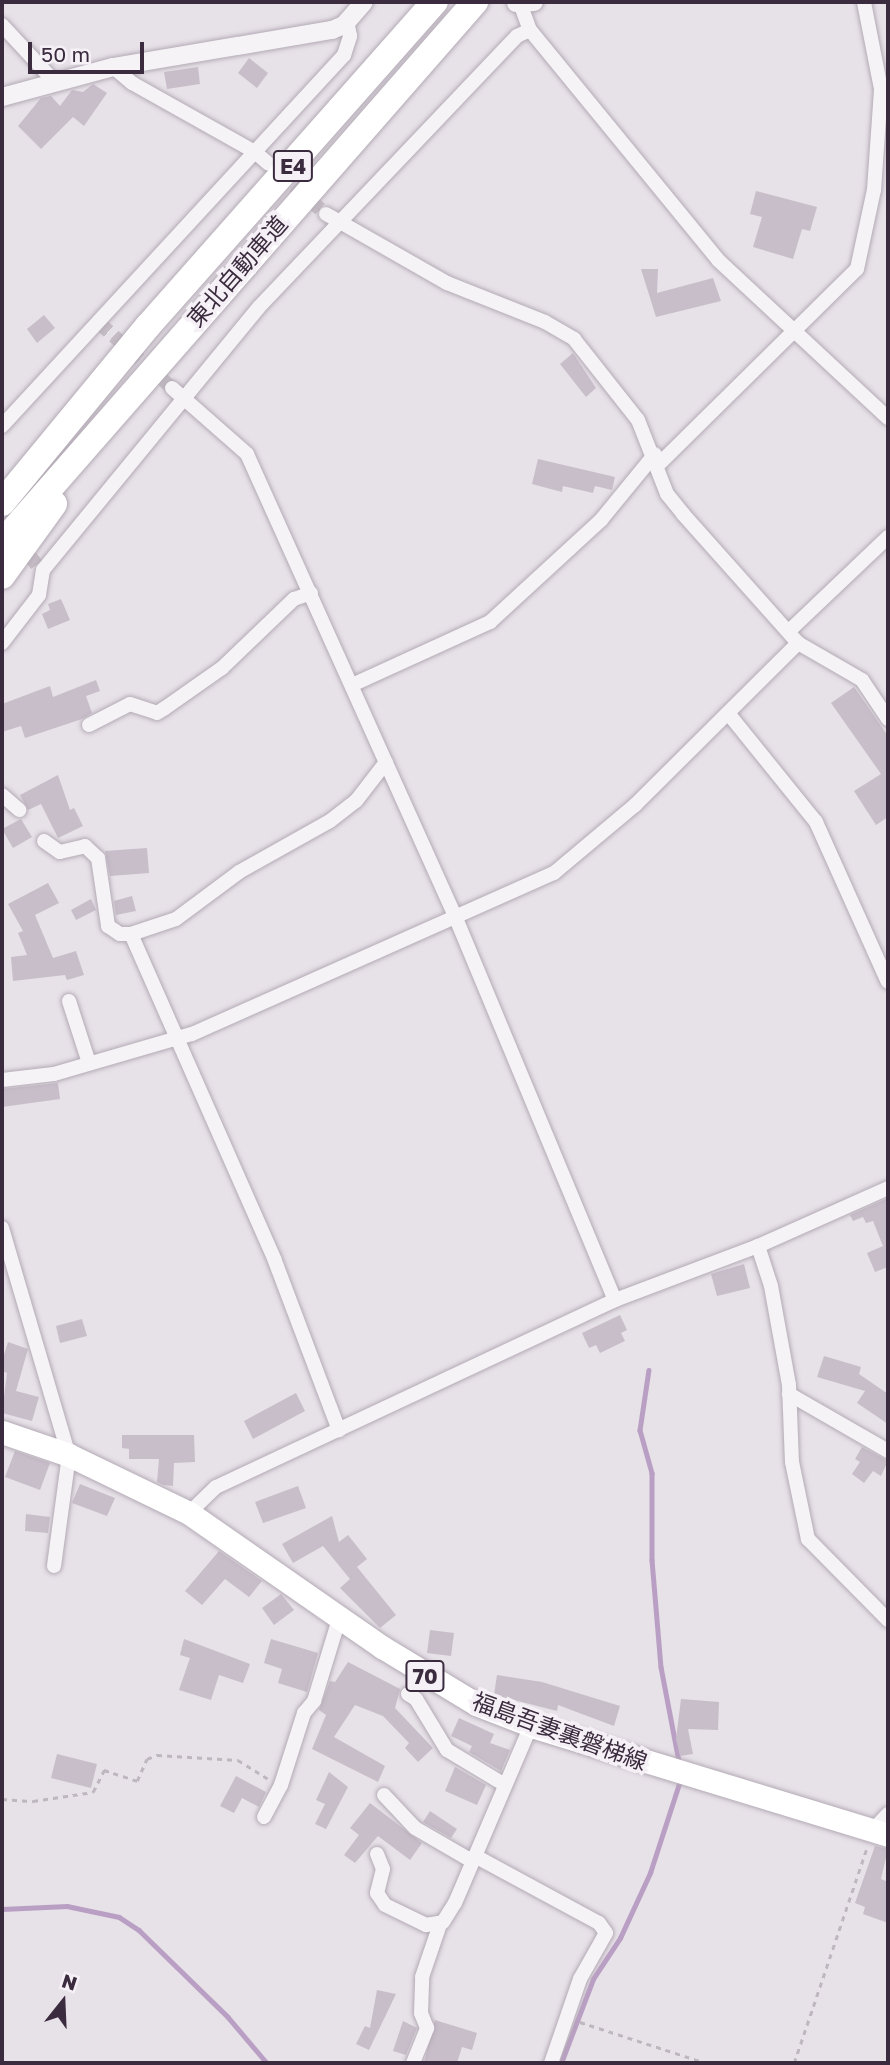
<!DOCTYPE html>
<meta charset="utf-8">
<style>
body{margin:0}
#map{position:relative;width:890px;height:2065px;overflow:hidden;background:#e7e1e8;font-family:"Golos Text","Noto Sans JP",sans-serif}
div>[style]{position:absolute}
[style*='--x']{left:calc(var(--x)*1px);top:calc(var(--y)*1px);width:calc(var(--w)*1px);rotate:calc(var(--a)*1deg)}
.stream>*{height:4.5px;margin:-2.25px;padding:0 2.25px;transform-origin:2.25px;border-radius:2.25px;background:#ba9fc4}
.building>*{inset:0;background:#c8beca}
.minor-tunnel>*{height:14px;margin-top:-7px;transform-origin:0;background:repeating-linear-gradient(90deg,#c5bdc6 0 14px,transparent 0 21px)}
.path>*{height:2.5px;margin-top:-1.25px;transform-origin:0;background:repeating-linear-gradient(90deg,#beb7c0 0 5px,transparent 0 10px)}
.roads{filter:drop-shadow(0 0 2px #b3aab5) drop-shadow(0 0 2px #b3aab5)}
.minor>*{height:14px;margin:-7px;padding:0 7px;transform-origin:7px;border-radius:7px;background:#f6f3f7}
.tertiary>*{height:18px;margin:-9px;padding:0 9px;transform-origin:9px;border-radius:9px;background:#f6f3f7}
.primary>*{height:23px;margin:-11.5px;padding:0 11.5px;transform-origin:11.5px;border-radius:11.5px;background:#fff}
.motorway>*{height:26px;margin:-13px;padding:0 13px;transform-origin:13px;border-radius:13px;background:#fff}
span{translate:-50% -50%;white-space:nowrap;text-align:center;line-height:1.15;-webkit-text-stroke:7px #f5f0f6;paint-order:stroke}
.shield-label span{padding:2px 5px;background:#f5f0f6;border:2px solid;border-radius:5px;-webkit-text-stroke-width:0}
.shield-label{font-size:21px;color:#3b2b3e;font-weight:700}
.street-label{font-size:23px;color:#3b2b3e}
.frame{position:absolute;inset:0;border:4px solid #3b2b3e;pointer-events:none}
.north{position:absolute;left:28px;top:1967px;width:70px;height:70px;-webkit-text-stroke:5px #f5f0f6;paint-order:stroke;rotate:18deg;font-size:19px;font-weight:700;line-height:28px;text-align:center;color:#3b2b3e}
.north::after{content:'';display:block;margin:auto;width:24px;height:32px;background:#3b2b3e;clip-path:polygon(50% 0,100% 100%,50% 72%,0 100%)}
.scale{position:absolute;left:28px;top:42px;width:116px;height:32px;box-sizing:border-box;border:4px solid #3b2b3e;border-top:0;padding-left:9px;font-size:21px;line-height:24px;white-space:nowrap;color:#3b2b3e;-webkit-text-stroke:5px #f5f0f6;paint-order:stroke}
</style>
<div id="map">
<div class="stream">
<div style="--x:649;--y:1370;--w:61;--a:98.5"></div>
<div style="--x:640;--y:1430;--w:45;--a:74.4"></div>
<div style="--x:652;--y:1473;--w:87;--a:90"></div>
<div style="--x:652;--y:1560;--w:107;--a:85.2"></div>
<div style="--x:661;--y:1667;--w:96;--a:79.2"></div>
<div style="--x:2;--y:1909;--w:65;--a:-2.6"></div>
<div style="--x:67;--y:1906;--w:53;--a:11.9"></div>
<div style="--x:119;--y:1917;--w:24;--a:33"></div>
<div style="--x:139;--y:1930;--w:124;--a:44.3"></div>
<div style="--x:228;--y:2017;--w:60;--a:49.7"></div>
<div style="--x:561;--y:2063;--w:90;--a:-69.1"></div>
<div style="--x:593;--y:1979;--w:49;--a:-56.6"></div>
<div style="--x:620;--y:1938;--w:72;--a:-65.2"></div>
<div style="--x:650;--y:1873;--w:94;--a:-72"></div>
</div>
<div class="building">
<div style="clip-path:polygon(249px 58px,268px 73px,257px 88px,238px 73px)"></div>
<div style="clip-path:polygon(198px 67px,200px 84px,167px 89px,164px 72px)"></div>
<div style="clip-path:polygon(93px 84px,107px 93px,84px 126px,73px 117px,41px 149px,18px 126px,41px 98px,51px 96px,60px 106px,72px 90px,83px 92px)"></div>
<div style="clip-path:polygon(756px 191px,817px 207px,810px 231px,802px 229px,793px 259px,753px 247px,762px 217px,750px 214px)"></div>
<div style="clip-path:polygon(641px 269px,658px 269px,657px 293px,713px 278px,721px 301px,656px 317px)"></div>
<div style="clip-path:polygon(44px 315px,55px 328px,37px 343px,27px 329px)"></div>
<div style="clip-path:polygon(573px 353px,596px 388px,586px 397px,560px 364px)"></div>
<div style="clip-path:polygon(538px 459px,615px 477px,612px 490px,595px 486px,593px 493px,563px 486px,562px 492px,532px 484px)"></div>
<div style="clip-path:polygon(61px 599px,70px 620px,48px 629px,42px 614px,50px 610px,48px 604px)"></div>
<div style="clip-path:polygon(96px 680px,100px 691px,86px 696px,92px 713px,82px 719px,25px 738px,21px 726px,2px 732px,2px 704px,50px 686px,53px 697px)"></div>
<div style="clip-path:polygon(854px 687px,888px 736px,888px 817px,876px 825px,854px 791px,881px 774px,831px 703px)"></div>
<div style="clip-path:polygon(58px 775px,70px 810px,74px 808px,83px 826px,58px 838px,41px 804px,28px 810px,20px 795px)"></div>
<div style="clip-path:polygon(21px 819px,32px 837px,13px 848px,2px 829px)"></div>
<div style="clip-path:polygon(147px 848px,149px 873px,110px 876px,105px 851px)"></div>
<div style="clip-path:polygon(48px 883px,59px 903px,35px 915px,53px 958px,76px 951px,84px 975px,67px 980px,65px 975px,13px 981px,11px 957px,27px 955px,18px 933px,23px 931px,8px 904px)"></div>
<div style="clip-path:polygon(132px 896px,136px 911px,116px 915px,114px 901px)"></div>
<div style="clip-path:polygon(91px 899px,96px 910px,76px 920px,71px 910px)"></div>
<div style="clip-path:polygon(58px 1083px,60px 1099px,2px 1107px,2px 1089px)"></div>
<div style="clip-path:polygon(888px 1198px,888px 1267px,875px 1272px,867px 1253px,883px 1246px,873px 1221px,866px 1223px,863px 1217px,853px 1221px,850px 1215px)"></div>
<div style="clip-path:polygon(744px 1264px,750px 1288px,717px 1296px,711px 1274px)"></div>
<div style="clip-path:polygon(620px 1315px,627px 1330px,621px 1333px,625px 1341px,600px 1353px,596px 1345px,589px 1348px,582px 1333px)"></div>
<div style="clip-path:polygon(82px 1319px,87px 1336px,60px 1343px,56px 1326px)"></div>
<div style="clip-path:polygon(8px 1342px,28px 1349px,16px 1391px,39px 1397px,32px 1421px,2px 1413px,7px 1373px,2px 1371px,2px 1361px)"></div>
<div style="clip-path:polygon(824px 1356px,861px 1367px,859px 1374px,888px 1394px,888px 1424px,857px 1403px,865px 1391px,817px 1377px)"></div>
<div style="clip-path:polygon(296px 1393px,305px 1411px,253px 1439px,244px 1421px)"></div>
<div style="clip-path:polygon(122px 1435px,194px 1435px,195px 1462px,174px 1463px,173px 1486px,163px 1485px,157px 1482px,159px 1459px,129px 1459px,129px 1449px,122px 1448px)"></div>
<div style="clip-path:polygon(862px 1447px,888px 1461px,881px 1476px,873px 1471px,864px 1483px,852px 1474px,860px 1462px,855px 1459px)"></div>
<div style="clip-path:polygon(15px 1451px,50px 1463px,40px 1490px,5px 1477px)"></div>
<div style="clip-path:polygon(80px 1484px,115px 1498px,107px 1516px,72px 1503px)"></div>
<div style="clip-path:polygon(298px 1486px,306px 1508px,263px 1523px,255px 1502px)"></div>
<div style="clip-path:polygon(26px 1514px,50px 1517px,48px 1533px,25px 1531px)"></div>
<div style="clip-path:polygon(332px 1516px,339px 1542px,348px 1535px,367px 1559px,357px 1567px,396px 1615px,380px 1628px,340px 1588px,350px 1579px,323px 1546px,293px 1563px,282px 1544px)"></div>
<div style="clip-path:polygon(219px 1551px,262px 1581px,249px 1597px,225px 1579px,202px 1605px,185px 1591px)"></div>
<div style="clip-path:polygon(281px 1594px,294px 1610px,274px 1625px,262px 1608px)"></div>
<div style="clip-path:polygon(430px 1630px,454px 1633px,451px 1656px,427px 1653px)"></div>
<div style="clip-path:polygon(184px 1639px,250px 1664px,243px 1683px,219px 1675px,211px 1700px,179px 1690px,190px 1658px,180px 1655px)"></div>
<div style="clip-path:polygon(271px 1639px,318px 1653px,307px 1692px,278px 1683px,282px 1669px,264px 1663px)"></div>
<div style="clip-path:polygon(348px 1662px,400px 1689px,395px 1708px,433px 1748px,418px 1762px,405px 1748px,409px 1743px,383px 1716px,355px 1705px,334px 1737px,385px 1766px,378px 1782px,312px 1749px,326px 1715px,319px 1710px,330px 1681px,335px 1682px)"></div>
<div style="clip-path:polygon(497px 1675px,542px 1682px,620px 1706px,614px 1726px,558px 1705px,557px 1711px,494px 1695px)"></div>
<div style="clip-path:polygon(681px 1699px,719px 1702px,718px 1730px,688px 1729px,693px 1754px,680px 1756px,676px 1739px)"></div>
<div style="clip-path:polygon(459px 1718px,494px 1734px,490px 1743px,510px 1750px,501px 1771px,469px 1752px,472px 1746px,451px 1736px)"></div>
<div style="clip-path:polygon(57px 1754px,97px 1764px,91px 1788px,51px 1778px)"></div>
<div style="clip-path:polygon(455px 1767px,486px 1785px,477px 1805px,445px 1791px)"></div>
<div style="clip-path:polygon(329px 1772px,348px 1787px,326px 1829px,315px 1824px,325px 1804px,316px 1800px)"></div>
<div style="clip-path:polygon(236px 1776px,266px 1792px,259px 1807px,242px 1798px,234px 1813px,220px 1806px)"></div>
<div style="clip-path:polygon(370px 1803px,422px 1843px,410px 1860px,378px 1836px,355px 1863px,344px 1855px,359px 1835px,350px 1828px)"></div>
<div style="clip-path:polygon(430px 1811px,457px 1829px,451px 1838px,423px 1822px)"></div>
<div style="clip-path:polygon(875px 1846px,888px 1849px,881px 1879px,888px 1882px,888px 1923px,863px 1914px,865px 1907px,855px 1903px)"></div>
<div style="clip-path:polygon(377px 1990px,396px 1994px,369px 2050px,356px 2044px,365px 2026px,370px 2028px)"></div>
<div style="clip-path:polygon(435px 2020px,477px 2033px,472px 2050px,462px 2047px,457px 2063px,424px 2063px)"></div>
<div style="clip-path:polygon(403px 2021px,417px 2028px,406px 2055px,393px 2051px)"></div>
</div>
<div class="minor-tunnel">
<div style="--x:278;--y:172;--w:64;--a:41.2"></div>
<div style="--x:98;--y:322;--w:99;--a:41.7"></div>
<div style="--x:2;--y:522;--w:55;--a:50.9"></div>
</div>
<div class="path">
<div style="--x:2;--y:1799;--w:31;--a:4"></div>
<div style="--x:33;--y:1801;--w:61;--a:-8.5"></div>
<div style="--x:93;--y:1792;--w:25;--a:-63"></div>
<div style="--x:104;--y:1770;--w:35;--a:18"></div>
<div style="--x:137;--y:1781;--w:24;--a:-66"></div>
<div style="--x:147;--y:1759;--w:11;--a:-22"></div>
<div style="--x:157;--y:1755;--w:81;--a:3.5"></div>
<div style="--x:238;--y:1760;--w:36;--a:32"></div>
<div style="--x:580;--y:2022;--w:133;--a:18"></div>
<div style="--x:794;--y:2063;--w:228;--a:-71.3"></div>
</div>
<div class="roads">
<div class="minor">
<div style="--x:520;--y:3;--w:29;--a:70"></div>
<div style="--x:530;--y:30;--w:298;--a:50.7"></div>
<div style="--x:719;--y:261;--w:231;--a:42.9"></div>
<div style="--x:2;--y:25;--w:74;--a:47.2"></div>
<div style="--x:113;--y:67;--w:25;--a:40"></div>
<div style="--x:132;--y:83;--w:141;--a:29.3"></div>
<div style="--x:255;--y:152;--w:18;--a:41"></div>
<div style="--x:326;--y:214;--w:139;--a:29.7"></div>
<div style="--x:447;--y:283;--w:105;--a:21.7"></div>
<div style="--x:545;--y:322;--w:34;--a:30"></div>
<div style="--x:574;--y:339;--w:103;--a:51.7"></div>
<div style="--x:638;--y:420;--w:79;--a:68.6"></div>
<div style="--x:667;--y:494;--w:26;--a:51"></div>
<div style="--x:683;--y:514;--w:173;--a:48.3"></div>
<div style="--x:798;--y:643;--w:74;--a:30"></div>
<div style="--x:862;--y:680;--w:47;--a:56.3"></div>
<div style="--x:172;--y:388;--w:100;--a:41.3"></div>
<div style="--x:247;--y:454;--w:507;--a:65.76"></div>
<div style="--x:455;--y:916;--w:416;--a:67.4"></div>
<div style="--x:2;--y:426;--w:505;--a:-47.33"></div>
<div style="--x:344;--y:55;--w:20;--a:-72"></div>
<div style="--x:350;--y:36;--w:15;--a:-101"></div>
<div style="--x:657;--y:466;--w:281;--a:-44.6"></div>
<div style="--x:857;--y:269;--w:81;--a:-77.9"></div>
<div style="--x:874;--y:190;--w:101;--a:-86"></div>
<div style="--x:881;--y:89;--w:89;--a:-101.1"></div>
<div style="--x:789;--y:631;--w:137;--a:-43.5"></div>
<div style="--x:2;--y:643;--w:61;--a:-52.4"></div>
<div style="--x:39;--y:595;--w:25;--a:-81"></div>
<div style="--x:43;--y:570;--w:340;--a:-50.6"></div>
<div style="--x:259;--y:307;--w:374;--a:-46.4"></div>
<div style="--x:517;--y:36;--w:14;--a:-25"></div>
<div style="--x:352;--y:685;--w:152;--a:-24.5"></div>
<div style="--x:490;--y:622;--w:151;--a:-42.6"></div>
<div style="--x:601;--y:520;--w:85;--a:-50.7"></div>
<div style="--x:728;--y:713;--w:140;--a:51.1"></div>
<div style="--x:816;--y:822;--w:175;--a:65.8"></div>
<div style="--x:89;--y:725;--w:46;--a:-27.1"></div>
<div style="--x:130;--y:704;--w:28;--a:18"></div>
<div style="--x:157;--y:713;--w:9;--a:-32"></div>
<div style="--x:165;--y:708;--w:70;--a:-35.1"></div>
<div style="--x:222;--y:668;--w:100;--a:-43.8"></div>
<div style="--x:294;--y:599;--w:18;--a:-19"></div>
<div style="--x:2;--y:795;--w:23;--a:41"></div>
<div style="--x:44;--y:841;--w:19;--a:35"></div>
<div style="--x:60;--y:852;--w:26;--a:-13"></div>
<div style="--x:85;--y:846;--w:18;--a:43"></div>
<div style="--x:98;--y:858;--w:69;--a:81.6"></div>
<div style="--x:108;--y:926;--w:14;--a:34"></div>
<div style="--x:120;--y:934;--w:11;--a:0"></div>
<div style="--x:131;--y:934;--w:357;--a:66.2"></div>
<div style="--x:275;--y:1261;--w:181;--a:69.3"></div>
<div style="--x:131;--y:934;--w:47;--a:-18.4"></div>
<div style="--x:176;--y:919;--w:79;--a:-36.7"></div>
<div style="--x:239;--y:872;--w:104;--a:-29.3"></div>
<div style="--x:330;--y:821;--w:33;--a:-38"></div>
<div style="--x:356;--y:801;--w:49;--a:-52.4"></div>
<div style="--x:69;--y:1001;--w:65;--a:72.1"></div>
<div style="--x:2;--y:1080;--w:52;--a:-6.6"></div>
<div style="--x:54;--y:1074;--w:144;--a:-16.2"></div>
<div style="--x:192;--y:1034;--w:396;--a:-24"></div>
<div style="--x:554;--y:873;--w:106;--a:-40"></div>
<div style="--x:635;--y:805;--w:230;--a:-44.8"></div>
<div style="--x:2;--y:1228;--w:237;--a:73.6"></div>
<div style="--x:69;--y:1455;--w:112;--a:97.7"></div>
<div style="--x:758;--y:1246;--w:42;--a:72"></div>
<div style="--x:771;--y:1286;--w:101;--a:79.7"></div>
<div style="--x:789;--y:1385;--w:77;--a:87.8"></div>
<div style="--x:792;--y:1462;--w:79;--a:78.3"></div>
<div style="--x:808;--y:1539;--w:114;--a:45.4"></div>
<div style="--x:789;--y:1394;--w:114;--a:29.9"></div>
<div style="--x:189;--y:1513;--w:37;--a:-44"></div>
<div style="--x:216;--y:1487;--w:441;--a:-25.1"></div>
<div style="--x:615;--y:1300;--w:153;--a:-20.7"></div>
<div style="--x:758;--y:1246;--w:142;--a:-24"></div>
<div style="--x:408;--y:1694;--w:9;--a:32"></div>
<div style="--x:416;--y:1699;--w:60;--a:58.7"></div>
<div style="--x:447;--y:1750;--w:68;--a:31.1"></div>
<div style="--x:384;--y:1795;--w:45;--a:46.8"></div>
<div style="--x:415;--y:1828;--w:66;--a:30.1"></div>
<div style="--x:264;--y:1817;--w:36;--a:-62"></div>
<div style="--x:281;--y:1785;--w:76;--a:-72.3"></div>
<div style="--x:304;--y:1713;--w:16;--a:-50"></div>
<div style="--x:314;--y:1701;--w:89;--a:-73"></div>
<div style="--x:873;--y:1830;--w:22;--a:-47"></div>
<div style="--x:377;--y:1854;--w:16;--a:68"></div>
<div style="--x:383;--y:1869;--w:25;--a:104"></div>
<div style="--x:377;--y:1893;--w:14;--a:56"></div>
<div style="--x:385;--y:1905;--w:46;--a:26"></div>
<div style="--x:426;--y:1925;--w:17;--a:-10"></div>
<div style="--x:443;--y:1922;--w:22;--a:-58"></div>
<div style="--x:455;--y:1903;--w:193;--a:-66.8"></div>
<div style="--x:475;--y:1856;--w:141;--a:28.4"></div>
<div style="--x:599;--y:1923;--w:12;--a:55"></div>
<div style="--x:606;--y:1933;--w:53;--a:119.5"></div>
<div style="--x:580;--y:1979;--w:89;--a:109"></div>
<div style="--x:413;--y:2063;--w:38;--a:-68"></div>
<div style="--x:427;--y:2028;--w:16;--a:-112"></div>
<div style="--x:421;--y:2013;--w:36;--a:-88"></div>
<div style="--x:422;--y:1977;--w:56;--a:-71.2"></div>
</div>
<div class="tertiary">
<div style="--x:516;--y:3;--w:18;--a:-3"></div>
<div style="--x:2;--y:97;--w:115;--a:-15.1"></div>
<div style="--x:113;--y:67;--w:222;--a:-9.6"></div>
<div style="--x:332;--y:30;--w:13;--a:-23"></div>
<div style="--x:344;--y:25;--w:30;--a:-49"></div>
</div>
<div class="primary">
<div style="--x:2;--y:1432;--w:71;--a:18.9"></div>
<div style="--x:69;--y:1455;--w:133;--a:25.8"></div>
<div style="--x:189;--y:1513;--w:235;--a:34.8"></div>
<div style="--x:382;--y:1647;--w:110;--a:31.2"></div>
<div style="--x:476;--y:1704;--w:63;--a:21.3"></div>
<div style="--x:535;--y:1727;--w:369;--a:17"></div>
</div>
<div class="motorway">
<div style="--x:2;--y:503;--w:229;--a:-50.5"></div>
<div style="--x:148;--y:326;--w:433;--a:-48.5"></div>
<div style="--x:2;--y:543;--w:719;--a:-48.84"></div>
<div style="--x:2;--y:576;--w:89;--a:-54.2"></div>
</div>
</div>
<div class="shield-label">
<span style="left:293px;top:166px">E4</span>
<span style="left:425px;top:1676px">70</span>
</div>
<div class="street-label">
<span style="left:237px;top:271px;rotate:-49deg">東北自動車道</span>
<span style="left:560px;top:1731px;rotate:20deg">福島吾妻裏磐梯線</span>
</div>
<div class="frame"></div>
<div class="north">N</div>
<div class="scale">50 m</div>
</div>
